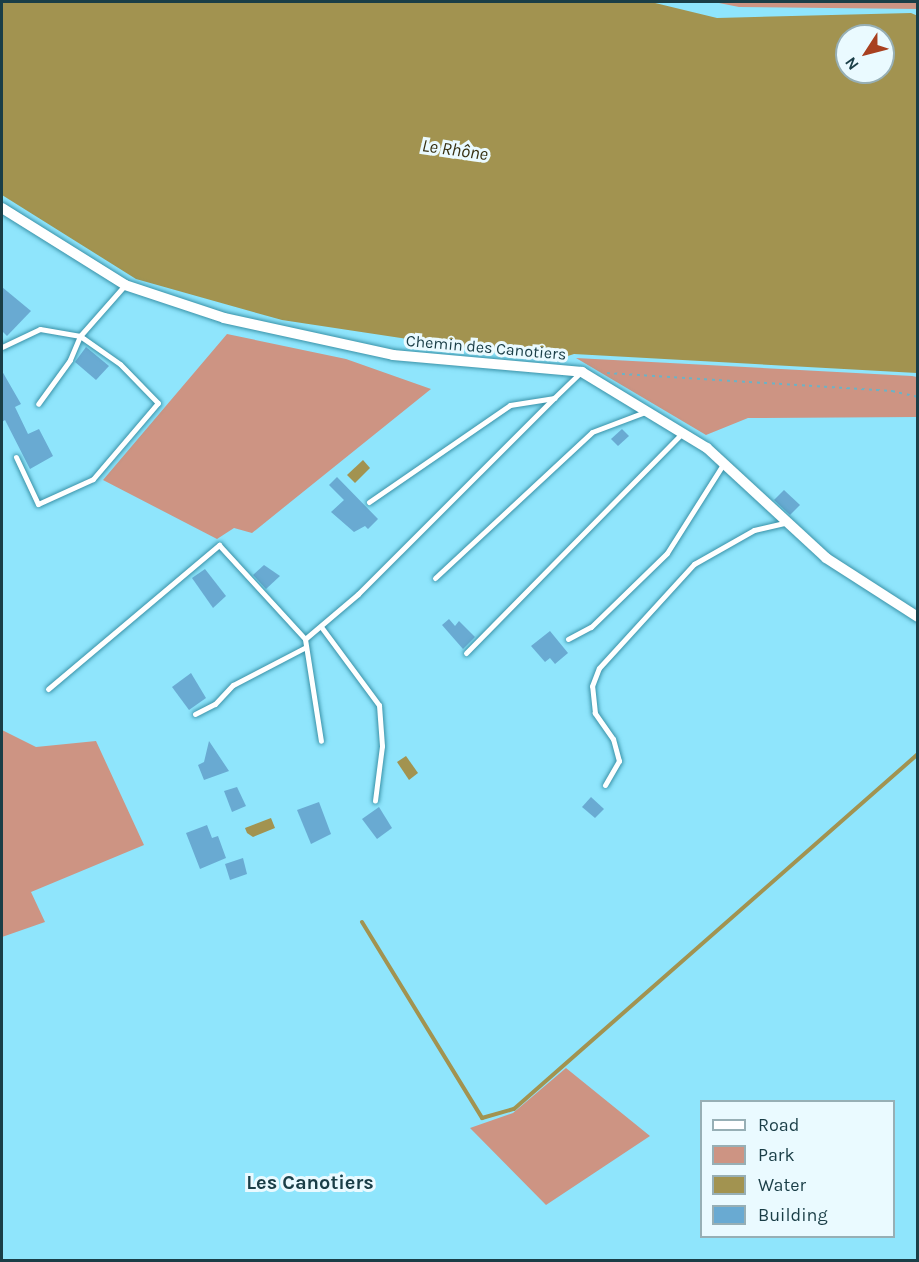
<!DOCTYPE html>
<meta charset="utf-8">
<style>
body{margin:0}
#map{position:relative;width:919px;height:1262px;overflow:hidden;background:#8fe5fc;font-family:Karla,sans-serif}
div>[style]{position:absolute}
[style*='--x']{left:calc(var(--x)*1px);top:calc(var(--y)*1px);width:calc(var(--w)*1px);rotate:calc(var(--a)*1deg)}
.green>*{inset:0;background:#cd9483}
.water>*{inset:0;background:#a29350}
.stream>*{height:4px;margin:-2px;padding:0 2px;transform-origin:2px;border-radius:2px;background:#a29350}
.building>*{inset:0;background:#69aad2}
.path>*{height:2px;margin-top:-1px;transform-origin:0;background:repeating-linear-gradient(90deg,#6cb2c5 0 3px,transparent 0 7.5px)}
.roads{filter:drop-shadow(0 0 2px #3a92a8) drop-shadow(0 0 2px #3a92a8)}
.service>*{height:5px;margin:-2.5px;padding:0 2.5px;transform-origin:2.5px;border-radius:2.5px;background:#fff}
.minor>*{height:10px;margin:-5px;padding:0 5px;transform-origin:5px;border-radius:5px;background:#fff}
span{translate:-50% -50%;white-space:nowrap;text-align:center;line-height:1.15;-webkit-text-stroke:6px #eafaff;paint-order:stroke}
.street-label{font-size:16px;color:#1a3e47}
.water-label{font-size:18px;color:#373011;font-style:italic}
.quarter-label{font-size:20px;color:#1a3e47;font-weight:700}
.frame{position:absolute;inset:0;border:3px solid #1a3e47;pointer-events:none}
.legend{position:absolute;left:700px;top:1100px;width:195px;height:138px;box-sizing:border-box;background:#eafaff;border:2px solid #97afb5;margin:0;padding:8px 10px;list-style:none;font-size:18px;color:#1a3e47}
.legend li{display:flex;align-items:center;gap:12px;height:30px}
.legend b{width:30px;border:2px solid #97afb5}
.north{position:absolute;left:835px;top:24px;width:60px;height:60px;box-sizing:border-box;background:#eafaff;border:2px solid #97afb5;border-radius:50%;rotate:234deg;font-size:16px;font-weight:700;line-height:24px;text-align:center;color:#1a3e47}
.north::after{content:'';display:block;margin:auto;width:21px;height:27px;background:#a84020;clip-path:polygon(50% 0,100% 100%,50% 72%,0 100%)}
</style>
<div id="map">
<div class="green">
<div style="clip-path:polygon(714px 2px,917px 2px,918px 9px,739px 7px)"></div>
<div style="clip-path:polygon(227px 334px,346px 359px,431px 389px,252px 533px,234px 528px,217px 539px,103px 480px)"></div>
<div style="clip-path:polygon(576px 358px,912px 376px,917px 377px,917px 417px,748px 418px,706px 435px)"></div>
<div style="clip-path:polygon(2px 730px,36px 747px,96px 741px,144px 845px,31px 892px,45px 922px,2px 937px)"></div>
<div style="clip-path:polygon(566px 1068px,650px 1136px,546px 1205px,470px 1128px,513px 1113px)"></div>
</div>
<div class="water">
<div style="clip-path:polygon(evenodd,2px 2px,651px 2px,717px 18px,911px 13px,918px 16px,917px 373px,574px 354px,552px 361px,282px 320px,136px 279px,2px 195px,2px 2px,847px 36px,883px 36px,883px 72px,847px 72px,847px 36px)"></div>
<div style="clip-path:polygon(363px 460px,370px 468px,355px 483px,347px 475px)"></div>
<div style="clip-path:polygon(406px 756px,418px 773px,409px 780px,397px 762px)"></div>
<div style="clip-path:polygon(271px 818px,275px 828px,253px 837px,247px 833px,245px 828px)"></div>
</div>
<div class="stream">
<div style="--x:362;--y:922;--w:230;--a:58.5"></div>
<div style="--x:482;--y:1118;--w:33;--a:-16"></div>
<div style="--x:514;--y:1109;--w:538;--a:-41.31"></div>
</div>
<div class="building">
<div style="clip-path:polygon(2px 287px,31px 311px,7px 336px,2px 331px)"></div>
<div style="clip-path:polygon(86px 347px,109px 366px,96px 380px,75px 362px)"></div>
<div style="clip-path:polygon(2px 371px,21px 404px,15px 407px,28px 434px,39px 429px,53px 456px,30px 469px,5px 420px,2px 422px)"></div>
<div style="clip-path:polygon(622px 429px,629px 436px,618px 446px,611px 439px)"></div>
<div style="clip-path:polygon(337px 477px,378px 519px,368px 529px,365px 526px,354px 532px,331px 512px,344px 500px,329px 485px)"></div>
<div style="clip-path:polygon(784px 490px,800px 505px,790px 515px,774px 500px)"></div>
<div style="clip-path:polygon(264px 565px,280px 576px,266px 589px,253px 575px)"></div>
<div style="clip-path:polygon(205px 569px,226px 596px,213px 608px,192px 578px)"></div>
<div style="clip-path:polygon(449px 619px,455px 626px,459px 621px,475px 637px,463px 649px,442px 625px)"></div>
<div style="clip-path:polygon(550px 631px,568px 653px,555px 664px,550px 658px,545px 662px,531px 646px)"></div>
<div style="clip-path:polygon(191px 673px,206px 698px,189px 710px,172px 687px)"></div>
<div style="clip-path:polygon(209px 741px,229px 771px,204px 780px,198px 765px,204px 762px)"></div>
<div style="clip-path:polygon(237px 787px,246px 806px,232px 812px,224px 791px)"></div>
<div style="clip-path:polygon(591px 797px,604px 809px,595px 818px,582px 807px)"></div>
<div style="clip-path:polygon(319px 802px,331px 834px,311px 844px,297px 810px)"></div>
<div style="clip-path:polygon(379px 807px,392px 828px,377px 839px,362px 819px)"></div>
<div style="clip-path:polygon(207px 825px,212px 838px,218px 836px,226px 858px,200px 869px,186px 833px)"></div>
<div style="clip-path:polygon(243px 858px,247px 874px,230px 880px,225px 864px)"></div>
</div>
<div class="path">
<div style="--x:607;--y:373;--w:286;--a:3.6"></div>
<div style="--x:892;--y:391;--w:27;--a:13"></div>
</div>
<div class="roads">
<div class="service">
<div style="--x:2;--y:347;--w:42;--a:-25.3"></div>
<div style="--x:40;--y:329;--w:41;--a:9.9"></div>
<div style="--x:80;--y:336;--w:68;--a:-48.6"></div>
<div style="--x:16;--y:457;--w:52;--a:64.9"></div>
<div style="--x:38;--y:504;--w:60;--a:-24.4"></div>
<div style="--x:93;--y:479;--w:100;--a:-49.5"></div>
<div style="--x:158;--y:403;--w:54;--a:-134.3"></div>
<div style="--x:120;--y:364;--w:49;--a:-145"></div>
<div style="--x:80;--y:336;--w:26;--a:113"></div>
<div style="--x:70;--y:360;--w:54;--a:126"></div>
<div style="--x:369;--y:502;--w:171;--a:-34.5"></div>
<div style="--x:510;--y:405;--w:45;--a:-9"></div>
<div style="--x:554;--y:398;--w:37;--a:-44"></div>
<div style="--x:435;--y:578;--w:214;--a:-42.9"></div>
<div style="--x:592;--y:432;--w:57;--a:-20.7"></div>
<div style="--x:322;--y:628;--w:96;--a:53.5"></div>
<div style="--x:379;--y:705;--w:41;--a:85.8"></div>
<div style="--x:382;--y:746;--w:55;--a:97.3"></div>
<div style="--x:305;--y:639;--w:103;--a:81.1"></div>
<div style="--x:568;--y:639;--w:26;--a:-28"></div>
<div style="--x:591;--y:627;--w:106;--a:-44.2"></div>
<div style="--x:667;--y:553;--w:107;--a:-57.7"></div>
<div style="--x:466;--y:653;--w:310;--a:-45.5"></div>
<div style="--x:48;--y:689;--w:224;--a:-40.1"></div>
<div style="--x:219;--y:545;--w:127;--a:47.5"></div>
<div style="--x:305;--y:639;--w:70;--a:-40.3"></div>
<div style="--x:358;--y:594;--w:277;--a:-45"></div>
<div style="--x:195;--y:714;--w:22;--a:-27"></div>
<div style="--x:215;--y:704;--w:26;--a:-47"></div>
<div style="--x:233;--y:685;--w:82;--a:-27.5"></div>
<div style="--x:605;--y:785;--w:28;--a:-60"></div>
<div style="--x:619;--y:761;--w:23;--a:-105"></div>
<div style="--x:613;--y:739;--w:32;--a:-125"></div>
<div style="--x:595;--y:713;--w:27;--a:-96"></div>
<div style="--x:592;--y:686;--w:19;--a:-69"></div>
<div style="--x:599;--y:668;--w:141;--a:-47.6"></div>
<div style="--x:694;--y:564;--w:69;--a:-29.5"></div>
<div style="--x:754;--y:530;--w:31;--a:-13"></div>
</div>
<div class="minor">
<div style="--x:2;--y:208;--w:145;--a:32"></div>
<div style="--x:125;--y:285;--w:104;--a:18.4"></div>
<div style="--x:224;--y:318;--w:173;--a:12.3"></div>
<div style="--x:393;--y:355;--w:190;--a:5.1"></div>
<div style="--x:582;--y:372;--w:146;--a:31.3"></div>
<div style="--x:707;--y:448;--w:162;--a:42.7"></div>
<div style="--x:826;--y:558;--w:109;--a:32.7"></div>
</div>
</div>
<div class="street-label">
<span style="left:486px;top:348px;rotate:5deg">Chemin des Canotiers</span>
</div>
<div class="water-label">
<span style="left:455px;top:150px;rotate:8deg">Le Rhône</span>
</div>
<div class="quarter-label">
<span style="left:310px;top:1182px">Les Canotiers</span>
</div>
<div class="frame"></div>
<ul class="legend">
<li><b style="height:8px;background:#fff"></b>Road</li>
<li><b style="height:16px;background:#cd9483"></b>Park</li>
<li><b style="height:16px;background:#a29350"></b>Water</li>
<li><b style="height:16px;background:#69aad2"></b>Building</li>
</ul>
<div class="north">N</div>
</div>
